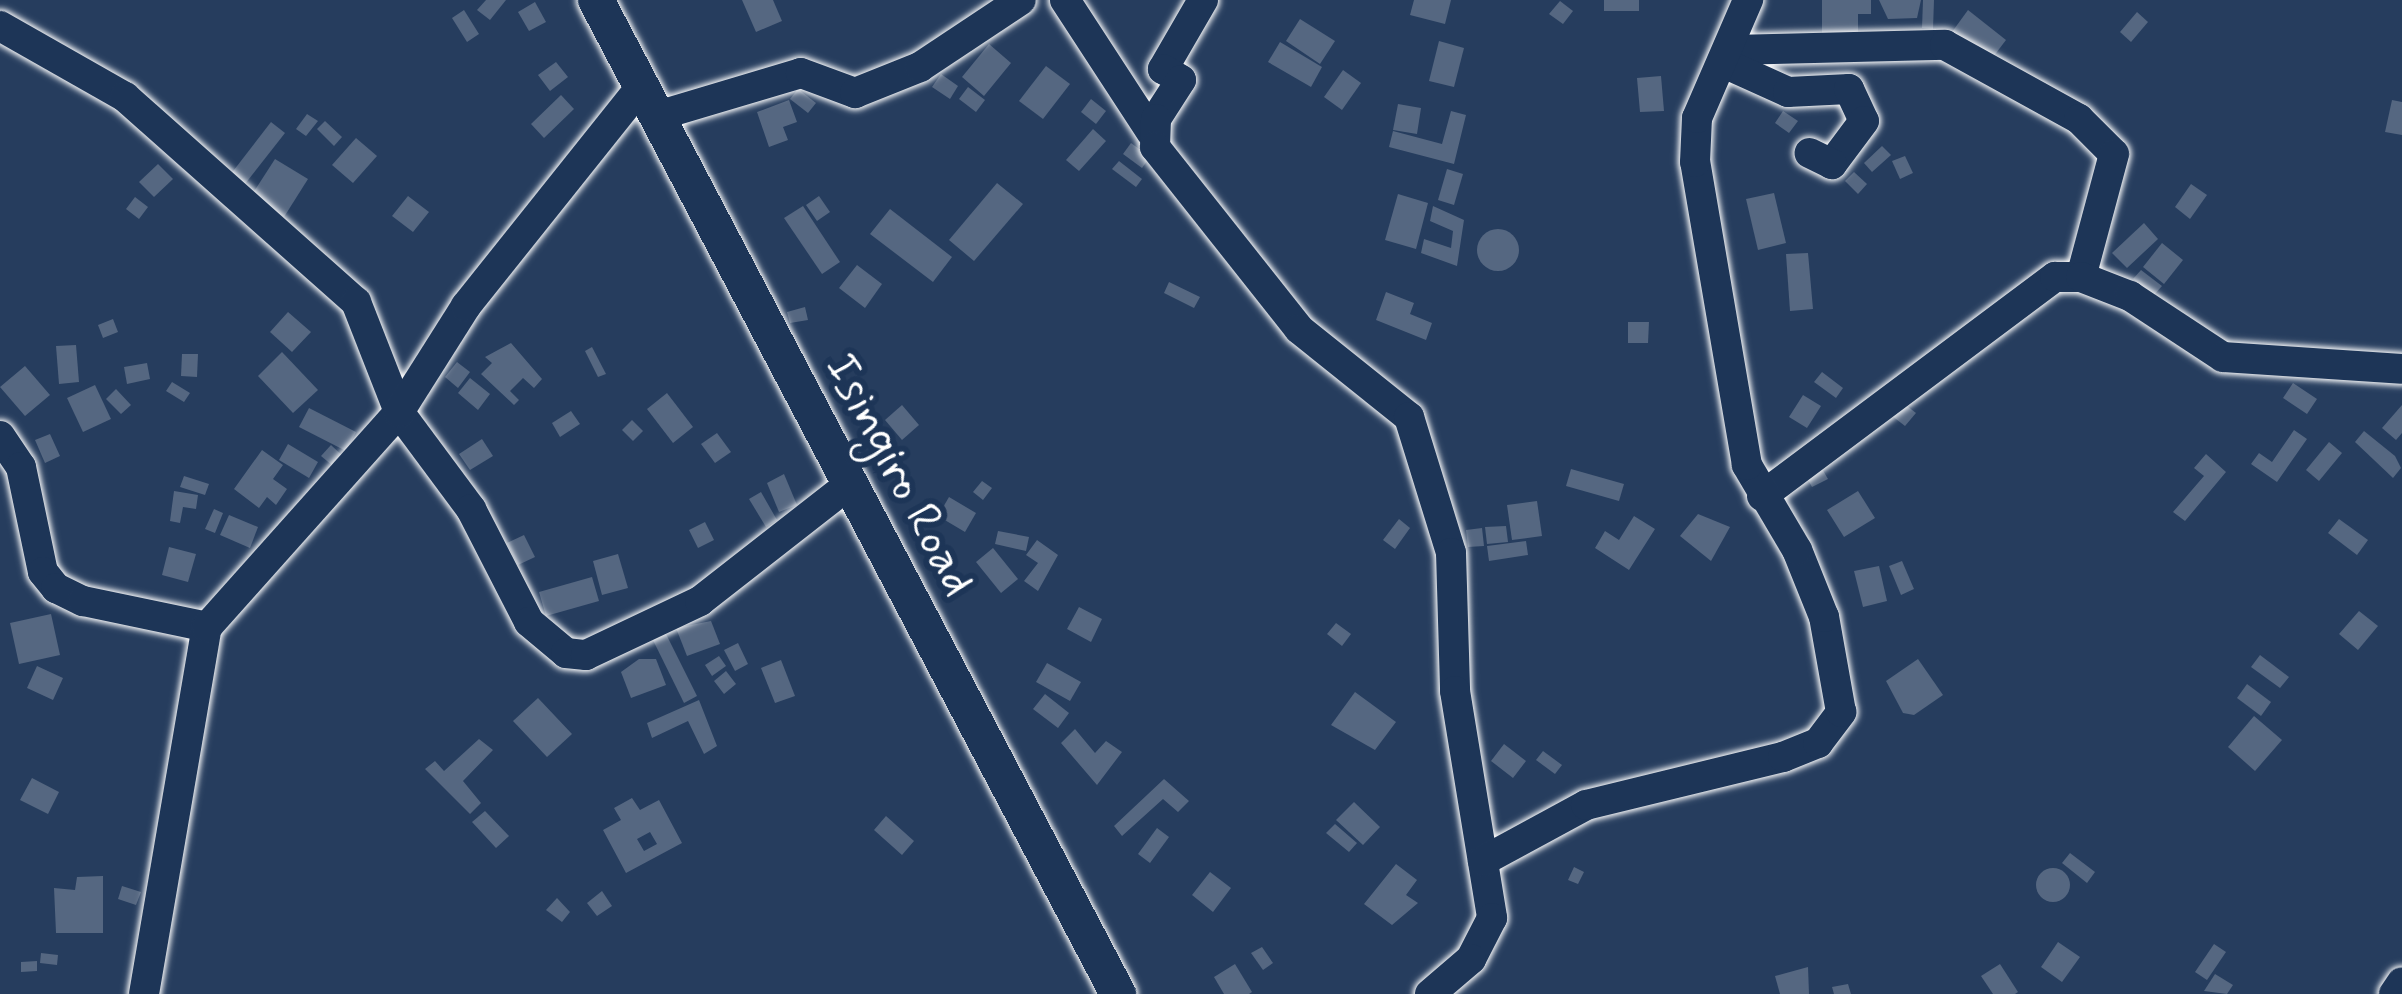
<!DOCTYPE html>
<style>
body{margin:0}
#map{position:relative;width:2402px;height:994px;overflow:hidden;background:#263d5e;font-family:Mynerve,sans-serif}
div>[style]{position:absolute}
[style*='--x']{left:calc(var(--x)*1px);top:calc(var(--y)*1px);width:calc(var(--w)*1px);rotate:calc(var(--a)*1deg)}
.building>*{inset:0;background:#556781}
.round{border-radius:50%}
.roads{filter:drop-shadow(0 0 3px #fff) drop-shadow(0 0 3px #fff)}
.minor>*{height:30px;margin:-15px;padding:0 15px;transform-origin:15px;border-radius:15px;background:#1d3557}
.major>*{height:36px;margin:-18px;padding:0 18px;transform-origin:18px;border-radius:18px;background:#1d3557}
span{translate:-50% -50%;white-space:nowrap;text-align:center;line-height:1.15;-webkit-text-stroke:12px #1d3557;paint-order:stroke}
.street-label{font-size:48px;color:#fff}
</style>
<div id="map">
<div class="building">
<div style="clip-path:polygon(486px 0,506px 0,490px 20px,477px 10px)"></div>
<div style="clip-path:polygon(742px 0,773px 0,782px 21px,756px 32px)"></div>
<div style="clip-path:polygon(1414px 0,1451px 0,1445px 24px,1410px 15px)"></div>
<div style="clip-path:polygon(1604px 0,1639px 0,1639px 11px,1604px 11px)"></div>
<div style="clip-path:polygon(1822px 0,1871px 0,1871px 14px,1858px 14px,1858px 36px,1822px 35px)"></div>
<div style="clip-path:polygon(1879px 0,1921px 0,1917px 18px,1888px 19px)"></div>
<div style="clip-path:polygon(1923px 0,1934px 0,1933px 29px,1922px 28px)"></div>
<div style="clip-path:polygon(1560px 1px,1573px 11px,1563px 24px,1549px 14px)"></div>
<div style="clip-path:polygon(535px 2px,546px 22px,529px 31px,518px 12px)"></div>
<div style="clip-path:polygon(464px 10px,479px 34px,467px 42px,452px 18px)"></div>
<div style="clip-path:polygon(1968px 10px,2006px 40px,1990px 61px,1952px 32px)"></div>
<div style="clip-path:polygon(2137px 12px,2148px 22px,2131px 42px,2120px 32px)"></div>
<div style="clip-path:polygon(1300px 19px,1335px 41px,1320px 64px,1286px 41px)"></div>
<div style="clip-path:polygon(1439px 41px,1464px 48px,1454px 87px,1429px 81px)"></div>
<div style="clip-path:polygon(1280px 42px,1322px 67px,1311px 87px,1268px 62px)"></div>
<div style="clip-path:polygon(989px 44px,1011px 63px,984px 96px,962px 77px)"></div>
<div style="clip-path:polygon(556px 62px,568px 77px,550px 91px,538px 75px)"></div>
<div style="clip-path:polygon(1046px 66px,1070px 84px,1043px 119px,1019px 101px)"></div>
<div style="clip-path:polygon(1343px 70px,1361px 83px,1342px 110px,1324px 97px)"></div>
<div style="clip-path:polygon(941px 74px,958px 86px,950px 99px,932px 87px)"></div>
<div style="clip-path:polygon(1661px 76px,1664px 111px,1640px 112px,1637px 78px)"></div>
<div style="clip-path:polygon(968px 87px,985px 100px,976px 112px,959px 99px)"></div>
<div style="clip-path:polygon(798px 89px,816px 103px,808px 113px,790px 99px)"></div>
<div style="clip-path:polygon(561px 95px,574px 109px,544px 138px,531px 124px)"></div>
<div style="clip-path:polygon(1091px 99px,1106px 111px,1096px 124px,1081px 112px)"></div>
<div style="clip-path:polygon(789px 100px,797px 122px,783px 127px,788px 140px,769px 147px,757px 112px)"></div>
<div style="clip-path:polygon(2392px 100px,2402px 102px,2402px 135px,2385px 132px)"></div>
<div style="clip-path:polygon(1398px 104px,1421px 108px,1417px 134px,1393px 130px)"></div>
<div style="clip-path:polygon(1451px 111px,1466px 115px,1454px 164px,1389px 147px,1393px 131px,1442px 144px)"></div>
<div style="clip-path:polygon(1783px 111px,1798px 121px,1789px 133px,1775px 123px)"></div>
<div style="clip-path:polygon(307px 114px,318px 121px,306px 136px,296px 129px)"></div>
<div style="clip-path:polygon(325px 121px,342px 137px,334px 146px,317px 129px)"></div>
<div style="clip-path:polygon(271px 122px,285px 133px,241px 189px,227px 179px)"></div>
<div style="clip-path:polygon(1093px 129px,1106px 141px,1079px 171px,1066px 160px)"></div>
<div style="clip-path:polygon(356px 138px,377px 156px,353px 183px,332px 165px)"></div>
<div style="clip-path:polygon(1131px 143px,1150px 157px,1142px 168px,1123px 154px)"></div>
<div style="clip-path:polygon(1882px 146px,1891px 155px,1872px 172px,1864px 163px)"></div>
<div style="clip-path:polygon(1905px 156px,1913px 173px,1900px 179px,1892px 161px)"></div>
<div style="clip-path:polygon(275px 159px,308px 179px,284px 217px,251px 196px)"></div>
<div style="clip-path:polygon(1119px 161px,1142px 179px,1136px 187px,1112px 169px)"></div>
<div style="clip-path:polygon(158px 164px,173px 179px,154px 197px,139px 182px)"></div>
<div style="clip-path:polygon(1447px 169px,1463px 174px,1454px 205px,1438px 200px)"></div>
<div style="clip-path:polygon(1854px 172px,1867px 184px,1858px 194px,1845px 181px)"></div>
<div style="clip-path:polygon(997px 183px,1023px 204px,974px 261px,949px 240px)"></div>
<div style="clip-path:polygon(2191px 184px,2207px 195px,2190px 219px,2175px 207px)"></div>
<div style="clip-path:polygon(1774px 193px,1786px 243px,1758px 250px,1746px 199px)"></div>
<div style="clip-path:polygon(1398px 194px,1428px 203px,1416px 249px,1385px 240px)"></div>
<div style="clip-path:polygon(408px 196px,429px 212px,413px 232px,392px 216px)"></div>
<div style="clip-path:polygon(819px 196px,830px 212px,817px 221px,806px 205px)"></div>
<div style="clip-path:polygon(135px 197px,148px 207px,139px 219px,126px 209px)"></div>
<div style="clip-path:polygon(803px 206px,840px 262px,822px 274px,784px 218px)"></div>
<div style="clip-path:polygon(1433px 206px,1464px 220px,1457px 266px,1421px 253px,1424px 239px,1451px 248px,1453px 231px,1430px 221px)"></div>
<div style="clip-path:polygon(890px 209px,952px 257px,933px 282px,870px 234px)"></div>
<div style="clip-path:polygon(2144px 223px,2158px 239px,2127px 268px,2112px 253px)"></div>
<div class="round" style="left:1477px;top:229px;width:42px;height:42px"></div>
<div style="clip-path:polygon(2162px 243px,2183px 260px,2164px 284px,2143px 267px)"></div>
<div style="clip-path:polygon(1808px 253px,1813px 309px,1790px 311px,1786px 254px)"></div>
<div style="clip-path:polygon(857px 265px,882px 284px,865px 308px,839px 288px)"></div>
<div style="clip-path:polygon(2141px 270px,2162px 286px,2154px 295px,2133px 279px)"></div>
<div style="clip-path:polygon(1169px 282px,1200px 297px,1194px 308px,1164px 293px)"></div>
<div style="clip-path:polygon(1386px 292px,1414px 303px,1410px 314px,1432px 323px,1426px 340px,1376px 320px)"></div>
<div style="clip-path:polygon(805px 307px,808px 320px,790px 323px,787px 312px)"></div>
<div style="clip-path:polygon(288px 312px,311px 332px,292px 352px,270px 332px)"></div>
<div style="clip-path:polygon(113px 319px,118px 332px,103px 338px,98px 325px)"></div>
<div style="clip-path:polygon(1628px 322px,1649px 322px,1648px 343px,1628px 343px)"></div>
<div style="clip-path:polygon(511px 343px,542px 379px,534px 388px,523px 378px,510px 391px,519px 400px,514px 405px,481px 374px,492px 363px,485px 357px)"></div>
<div style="clip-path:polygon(76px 345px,79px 382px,59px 384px,56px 346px)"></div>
<div style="clip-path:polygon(592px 347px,606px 374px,598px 377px,585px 351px)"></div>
<div style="clip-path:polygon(282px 352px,318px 390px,293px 413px,258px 376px)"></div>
<div style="clip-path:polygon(182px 354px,198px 354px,197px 377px,181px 376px)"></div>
<div style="clip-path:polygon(457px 362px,470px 372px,458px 388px,445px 377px)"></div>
<div style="clip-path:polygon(147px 363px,150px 379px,127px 384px,124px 367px)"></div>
<div style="clip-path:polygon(25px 366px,50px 395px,25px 416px,0 387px)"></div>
<div style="clip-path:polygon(1822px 372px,1843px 388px,1836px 398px,1814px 382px)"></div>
<div style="clip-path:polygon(470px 378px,490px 394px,478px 410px,458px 393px)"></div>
<div style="clip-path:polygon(172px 382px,190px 393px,184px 402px,166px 391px)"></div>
<div style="clip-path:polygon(2293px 383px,2317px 399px,2307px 414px,2283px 398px)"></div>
<div style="clip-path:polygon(95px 385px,111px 419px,83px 432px,67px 398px)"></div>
<div style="clip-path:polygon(116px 389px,131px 405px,121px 414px,106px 399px)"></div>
<div style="clip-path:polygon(667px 393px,693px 427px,673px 443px,647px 409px)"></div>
<div style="clip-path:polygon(1803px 395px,1821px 406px,1807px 428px,1789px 417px)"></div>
<div style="clip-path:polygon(1898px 399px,1916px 413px,1905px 426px,1887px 412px)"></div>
<div style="clip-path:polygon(902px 405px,919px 425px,902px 440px,885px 420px)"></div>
<div style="clip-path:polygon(2402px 405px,2402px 433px,2396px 440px,2382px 428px)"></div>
<div style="clip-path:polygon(309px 408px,356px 432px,346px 451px,299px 427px)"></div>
<div style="clip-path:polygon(571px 411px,580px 424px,560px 437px,552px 423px)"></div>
<div style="clip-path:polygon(632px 420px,643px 431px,633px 441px,622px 430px)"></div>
<div style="clip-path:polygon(2294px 430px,2307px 439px,2277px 482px,2251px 464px,2259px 453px,2272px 462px)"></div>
<div style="clip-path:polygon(2364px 431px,2395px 456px,2401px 468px,2393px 478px,2355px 442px)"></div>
<div style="clip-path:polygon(717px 433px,731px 452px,715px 463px,701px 444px)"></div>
<div style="clip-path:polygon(50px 434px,60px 456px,45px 463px,35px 440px)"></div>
<div style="clip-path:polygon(482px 439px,493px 456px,470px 470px,459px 454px)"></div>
<div style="clip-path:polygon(2329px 442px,2342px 453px,2319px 481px,2306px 470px)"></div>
<div style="clip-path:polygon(288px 444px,318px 462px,309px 478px,279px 460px)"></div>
<div style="clip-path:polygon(331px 445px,348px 461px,339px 471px,321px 456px)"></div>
<div style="clip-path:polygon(262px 450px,283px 465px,273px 479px,287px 489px,276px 505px,267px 497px,259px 508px,234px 489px)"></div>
<div style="clip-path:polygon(2206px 454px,2226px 472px,2185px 521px,2173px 512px,2204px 476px,2194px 468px)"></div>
<div style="clip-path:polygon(1821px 467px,1828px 479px,1812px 487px,1806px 476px)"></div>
<div style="clip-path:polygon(1571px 469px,1624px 484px,1619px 501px,1566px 486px)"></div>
<div style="clip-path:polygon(784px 474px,797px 505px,779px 512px,767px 483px)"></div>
<div style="clip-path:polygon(184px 476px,209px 484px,205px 495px,180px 487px)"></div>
<div style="clip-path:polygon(982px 481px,992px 488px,983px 500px,973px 492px)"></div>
<div style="clip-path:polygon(174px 491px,198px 495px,196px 509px,183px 507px,180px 523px,170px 521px)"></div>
<div style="clip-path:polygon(1858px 491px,1875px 518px,1844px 537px,1827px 510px)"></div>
<div style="clip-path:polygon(761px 492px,777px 520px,766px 527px,749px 499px)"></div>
<div style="clip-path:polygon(949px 497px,976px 513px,965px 532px,938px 516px)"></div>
<div style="clip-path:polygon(1537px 501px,1542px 536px,1512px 540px,1507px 505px)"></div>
<div style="clip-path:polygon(214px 509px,223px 513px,215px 533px,205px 529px)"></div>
<div style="clip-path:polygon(1698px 514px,1730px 527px,1711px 561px,1680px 536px)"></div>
<div style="clip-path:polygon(229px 515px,258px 527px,250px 548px,220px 535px)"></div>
<div style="clip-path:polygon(1634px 516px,1655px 529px,1629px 570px,1595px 548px,1605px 531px,1619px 540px)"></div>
<div style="clip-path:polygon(1399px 519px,1410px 528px,1395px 549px,1383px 540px)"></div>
<div style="clip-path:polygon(2339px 519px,2368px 540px,2357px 555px,2328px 533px)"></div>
<div style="clip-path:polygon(705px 522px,714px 540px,698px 548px,689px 530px)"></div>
<div style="clip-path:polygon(1506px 526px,1508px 542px,1487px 544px,1485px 527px)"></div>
<div style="clip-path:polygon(1482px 528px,1484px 546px,1468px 547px,1466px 530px)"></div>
<div style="clip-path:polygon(998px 531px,1029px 537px,1026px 551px,995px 544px)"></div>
<div style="clip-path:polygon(524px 535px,535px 557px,518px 565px,507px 543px)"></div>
<div style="clip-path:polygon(1037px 540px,1058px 555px,1038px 591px,1024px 581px,1038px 563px,1026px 555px)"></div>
<div style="clip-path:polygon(1526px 541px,1528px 555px,1489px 561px,1487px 546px)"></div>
<div style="clip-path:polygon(169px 547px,196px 554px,188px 582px,162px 575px)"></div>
<div style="clip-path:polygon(993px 548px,1018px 579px,1001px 593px,976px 562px)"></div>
<div style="clip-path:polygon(618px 554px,628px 588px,602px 595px,593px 561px)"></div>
<div style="clip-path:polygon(1902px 561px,1914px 589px,1901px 595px,1889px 566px)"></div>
<div style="clip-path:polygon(1879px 566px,1887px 601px,1863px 607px,1854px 571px)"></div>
<div style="clip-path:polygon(592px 577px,599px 601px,546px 616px,539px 592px)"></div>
<div style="clip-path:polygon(1079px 607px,1102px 619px,1091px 642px,1067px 629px)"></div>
<div style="clip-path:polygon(2359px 611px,2378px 626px,2358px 650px,2339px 634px)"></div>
<div style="clip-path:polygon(51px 614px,60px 655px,19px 664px,10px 623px)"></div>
<div style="clip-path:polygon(711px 621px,720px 644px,687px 656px,676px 628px)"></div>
<div style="clip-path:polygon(1336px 623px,1351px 634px,1342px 646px,1327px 634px)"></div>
<div style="clip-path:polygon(661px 624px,697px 696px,684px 703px,648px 630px)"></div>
<div style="clip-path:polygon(738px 643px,748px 664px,735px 671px,724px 650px)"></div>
<div style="clip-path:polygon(2260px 655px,2289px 677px,2280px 688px,2251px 667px)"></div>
<div style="clip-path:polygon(719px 656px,726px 666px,712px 676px,705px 665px)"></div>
<div style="clip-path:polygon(639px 659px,656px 659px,666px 685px,631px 698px,621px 672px)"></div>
<div style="clip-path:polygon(1918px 659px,1943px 695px,1914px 715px,1903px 713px,1886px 681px)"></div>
<div style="clip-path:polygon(781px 660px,795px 696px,775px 703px,761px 668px)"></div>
<div style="clip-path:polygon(1047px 663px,1081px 682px,1070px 701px,1036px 682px)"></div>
<div style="clip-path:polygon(37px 666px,63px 678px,53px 700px,27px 688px)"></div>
<div style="clip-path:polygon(726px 671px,736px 684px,724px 694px,714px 681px)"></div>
<div style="clip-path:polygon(2247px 684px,2271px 702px,2261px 716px,2237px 698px)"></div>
<div style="clip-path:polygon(1355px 692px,1396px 722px,1375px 750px,1331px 725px)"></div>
<div style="clip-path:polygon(1045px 694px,1069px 713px,1058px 728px,1033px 709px)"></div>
<div style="clip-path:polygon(538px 698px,572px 734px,547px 757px,513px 721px)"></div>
<div style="clip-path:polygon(699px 700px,717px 746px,704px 754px,688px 721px,652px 738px,647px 723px)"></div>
<div style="clip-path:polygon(2254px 716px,2282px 740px,2255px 771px,2228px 747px)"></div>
<div style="clip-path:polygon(1075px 729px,1095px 753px,1106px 741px,1122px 752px,1097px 785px,1061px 743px)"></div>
<div style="clip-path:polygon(479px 739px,493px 750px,463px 781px,481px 803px,470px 814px,425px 769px,435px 761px,444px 771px)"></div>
<div style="clip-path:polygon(1504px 744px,1526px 761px,1513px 778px,1491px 761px)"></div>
<div style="clip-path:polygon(1543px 751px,1562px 765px,1555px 774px,1536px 760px)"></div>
<div style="clip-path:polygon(32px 778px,59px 792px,48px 814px,20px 800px)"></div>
<div style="clip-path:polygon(1164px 779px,1189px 801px,1178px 812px,1163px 799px,1122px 836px,1114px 826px)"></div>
<div style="clip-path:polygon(evenodd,632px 798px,640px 810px,659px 800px,682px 843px,626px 873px,603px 830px,621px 820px,614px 808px,632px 798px,650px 832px,657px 844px,644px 851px,637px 839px,650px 832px)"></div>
<div style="clip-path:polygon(1354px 802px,1380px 827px,1363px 845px,1336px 820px)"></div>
<div style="clip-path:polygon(485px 811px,509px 836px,496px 848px,472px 822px)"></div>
<div style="clip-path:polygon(886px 816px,914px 841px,902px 855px,874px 830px)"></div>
<div style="clip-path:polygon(1335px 824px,1357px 843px,1349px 852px,1326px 833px)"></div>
<div style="clip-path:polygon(1157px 828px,1169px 837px,1150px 863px,1138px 854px)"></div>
<div style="clip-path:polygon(2070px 853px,2095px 872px,2087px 883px,2062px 863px)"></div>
<div style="clip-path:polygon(1396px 864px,1417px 880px,1406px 895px,1418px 903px,1392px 925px,1364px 904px)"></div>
<div style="clip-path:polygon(1574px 867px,1584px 872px,1578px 884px,1568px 880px)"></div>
<div class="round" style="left:2036px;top:868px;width:34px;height:34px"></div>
<div style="clip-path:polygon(1210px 872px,1231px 888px,1213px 912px,1192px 895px)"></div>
<div style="clip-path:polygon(103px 876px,103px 933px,56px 933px,54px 888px,75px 890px,77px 877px)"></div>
<div style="clip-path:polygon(122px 886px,141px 892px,136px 905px,118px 899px)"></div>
<div style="clip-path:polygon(602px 891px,612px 906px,597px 916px,587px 903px)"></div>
<div style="clip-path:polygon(557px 898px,570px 912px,562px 922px,546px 910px)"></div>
<div style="clip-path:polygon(2058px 942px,2080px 957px,2062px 982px,2041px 967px)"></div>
<div style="clip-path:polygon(2214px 944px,2226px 952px,2207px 980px,2195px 972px)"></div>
<div style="clip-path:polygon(1262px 947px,1273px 963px,1263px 970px,1251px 953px)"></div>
<div style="clip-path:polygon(41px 953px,58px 955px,57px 965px,40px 963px)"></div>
<div style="clip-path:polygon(37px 961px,37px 971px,21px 972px,21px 962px)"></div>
<div style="clip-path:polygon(1235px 964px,1252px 992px,1249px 994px,1224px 994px,1214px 977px)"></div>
<div style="clip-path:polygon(2000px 964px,2018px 992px,2015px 994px,1993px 994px,1981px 976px)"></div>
<div style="clip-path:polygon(1808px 967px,1809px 994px,1780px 994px,1775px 976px)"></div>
<div style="clip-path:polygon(2215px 974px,2233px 985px,2227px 994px,2204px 991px)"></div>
<div style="clip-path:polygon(1848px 984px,1851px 994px,1834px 994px,1832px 987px)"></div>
</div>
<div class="roads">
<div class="minor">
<div style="--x:1065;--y:0;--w:158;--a:56.9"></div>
<div style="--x:1203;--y:0;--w:80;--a:120.1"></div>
<div style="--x:1163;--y:69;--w:21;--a:31"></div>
<div style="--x:1181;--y:80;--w:46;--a:122.7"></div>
<div style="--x:1156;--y:119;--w:28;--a:92"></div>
<div style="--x:1155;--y:147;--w:232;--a:51.6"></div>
<div style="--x:1299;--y:329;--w:141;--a:38.7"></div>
<div style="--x:1409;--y:417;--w:142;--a:72.8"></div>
<div style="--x:1451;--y:553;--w:138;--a:88.3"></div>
<div style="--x:1455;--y:691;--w:230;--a:80.7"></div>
<div style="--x:1492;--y:918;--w:46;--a:117.1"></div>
<div style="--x:1471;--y:959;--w:54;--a:139.5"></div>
<div style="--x:0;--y:26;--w:144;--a:29.6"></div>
<div style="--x:125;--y:97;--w:309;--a:41.6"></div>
<div style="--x:356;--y:302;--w:118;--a:68.6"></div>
<div style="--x:399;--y:412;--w:121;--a:53.4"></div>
<div style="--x:471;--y:509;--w:127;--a:62.8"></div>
<div style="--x:529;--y:622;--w:48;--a:40"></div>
<div style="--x:566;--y:653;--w:20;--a:6"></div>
<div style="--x:586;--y:655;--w:126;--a:-25.3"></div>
<div style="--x:700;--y:601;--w:190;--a:-38"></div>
<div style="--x:1733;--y:50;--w:212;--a:-1.4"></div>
<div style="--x:1945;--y:45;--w:153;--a:28.9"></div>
<div style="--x:2079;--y:119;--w:49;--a:45"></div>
<div style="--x:2114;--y:154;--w:127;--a:105"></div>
<div style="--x:1726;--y:64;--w:68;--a:24.3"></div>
<div style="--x:1788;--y:92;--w:61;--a:-2.8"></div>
<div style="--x:1849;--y:89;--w:35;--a:65"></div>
<div style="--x:1864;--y:121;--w:54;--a:126.7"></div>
<div style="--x:1832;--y:164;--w:25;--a:-154"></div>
<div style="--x:657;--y:116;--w:150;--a:-16.6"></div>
<div style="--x:801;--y:73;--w:58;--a:20.3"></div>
<div style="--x:855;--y:93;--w:70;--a:-21.8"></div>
<div style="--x:920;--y:67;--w:121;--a:-33.6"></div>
<div style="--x:0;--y:436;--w:37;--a:56"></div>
<div style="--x:21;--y:467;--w:107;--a:78.2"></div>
<div style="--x:43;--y:572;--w:21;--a:51"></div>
<div style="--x:56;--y:588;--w:30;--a:26"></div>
<div style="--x:83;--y:601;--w:127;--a:11.8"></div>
<div style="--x:1762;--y:496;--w:366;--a:-36.8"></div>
<div style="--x:2055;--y:277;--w:26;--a:0"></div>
<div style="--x:2081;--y:277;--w:53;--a:21.2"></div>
<div style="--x:2130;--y:296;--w:111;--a:33.3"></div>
<div style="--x:2223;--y:357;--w:179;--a:3.8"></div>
<div style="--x:1483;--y:861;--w:117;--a:-28.5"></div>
<div style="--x:1586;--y:805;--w:203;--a:-13.7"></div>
<div style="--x:1783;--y:757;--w:38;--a:-22"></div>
<div style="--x:1818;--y:743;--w:39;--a:-53"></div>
<div style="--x:1841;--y:712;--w:97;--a:-100.1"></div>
<div style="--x:1824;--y:617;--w:72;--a:-111.9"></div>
<div style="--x:1797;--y:550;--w:99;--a:-120.5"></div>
<div style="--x:1747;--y:465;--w:307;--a:-99.7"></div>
<div style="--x:1695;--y:162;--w:44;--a:-87.4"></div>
<div style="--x:1697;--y:118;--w:129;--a:-66.6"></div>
<div style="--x:144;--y:994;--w:372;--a:-80.3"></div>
<div style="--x:207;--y:627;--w:288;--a:-48.2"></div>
<div style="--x:399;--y:412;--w:125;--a:-57.7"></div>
<div style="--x:466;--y:306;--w:280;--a:-51.4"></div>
<div style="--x:2394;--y:994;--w:14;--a:-56"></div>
</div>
<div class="major">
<div style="--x:596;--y:0;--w:1123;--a:62.29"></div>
</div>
</div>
<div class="street-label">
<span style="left:899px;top:475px;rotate:62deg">Isingiro Road</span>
</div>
</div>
